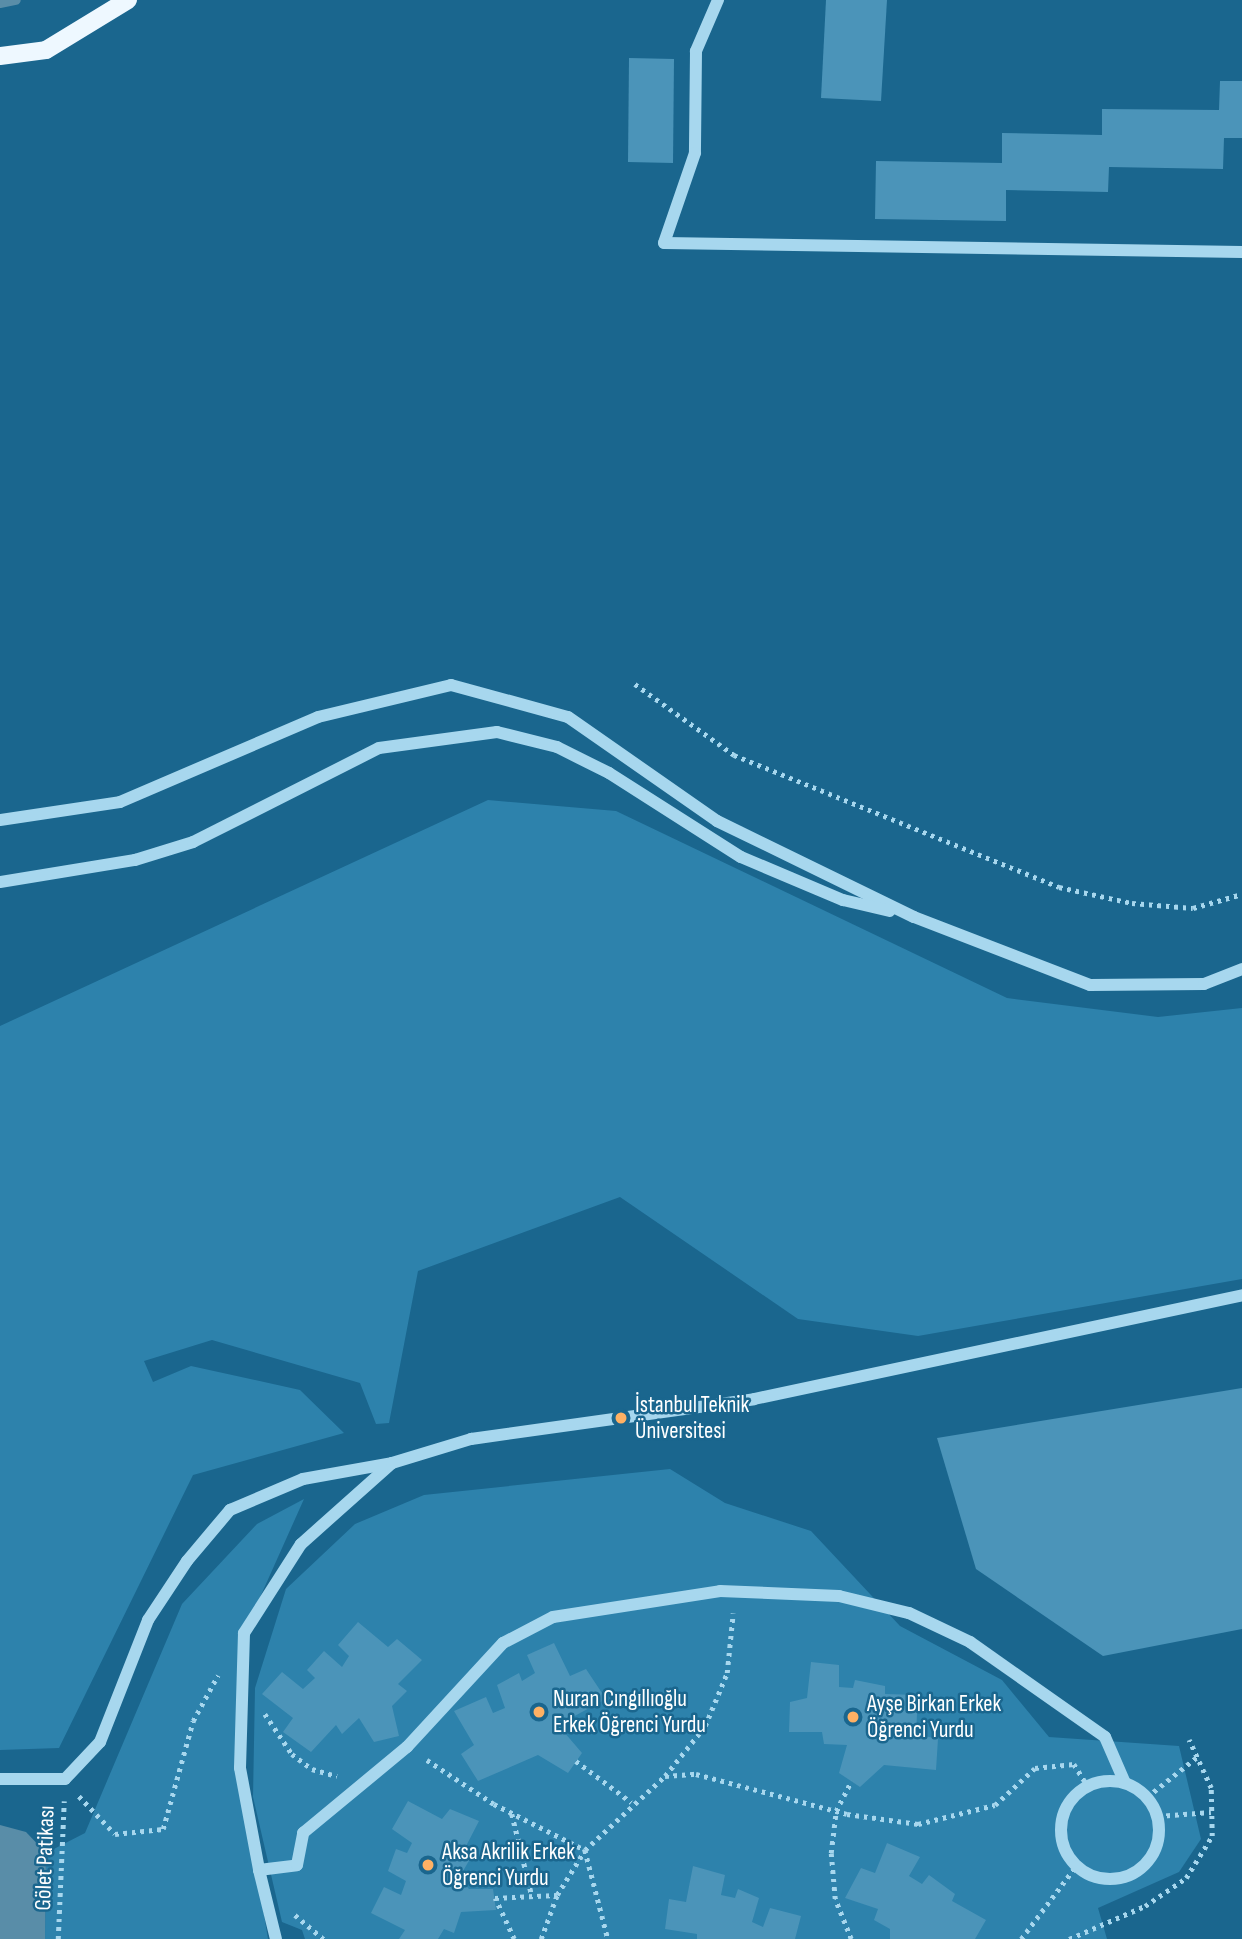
<!DOCTYPE html>
<meta charset="utf-8">
<style>
body{margin:0}
#map{position:relative;width:1242px;height:1939px;overflow:hidden;background:#1a668e;font-family:"Sofia Sans Condensed",sans-serif}
div>[style]{position:absolute}
[style*='--x']{left:calc(var(--x)*1px);top:calc(var(--y)*1px);width:calc(var(--w)*1px);rotate:calc(var(--a)*1deg)}
.green>*{inset:0;background:#2d82ac}
.water>*{inset:0;background:#598da8}
.stream>*{height:10px;margin:-5px;padding:0 5px;transform-origin:5px;border-radius:5px;background:#598da8}
.building>*{inset:0;background:#4b94b9}
.path>*{height:4.5px;margin-top:-2.25px;transform-origin:0;background:repeating-linear-gradient(90deg,#a7d7ee 0 3.5px,transparent 0 8.5px)}
.minor>*{height:12px;margin:-6px;padding:0 6px;transform-origin:6px;border-radius:6px;background:#a7d7ee}
.minor>.ring{margin:-6px;padding:0;box-sizing:content-box;background:none;border:12px solid #a7d7ee;border-radius:50%}
.major>*{height:18px;margin:-9px;padding:0 9px;transform-origin:9px;border-radius:9px;background:#eef8ff}
.dots>*{width:19px;height:19px;translate:-50% -50%;box-sizing:border-box;border:4px solid #1a668e;border-radius:50%}
span{translate:-50% -50%;white-space:nowrap;text-align:center;line-height:1.15;-webkit-text-stroke:5px #1a668e;paint-order:stroke}
.poi-label{font-size:23px;color:#fff}
.left{translate:0 -50%;text-align:left}
.street-label{font-size:23px;color:#fff}
</style>
<div id="map">
<div class="green">
<div style="clip-path:polygon(488px 800px,616px 811px,1007px 998px,1158px 1017px,1242px 1008px,1242px 1279px,918px 1336px,798px 1319px,620px 1197px,418px 1271px,389px 1423px,376px 1424px,360px 1383px,212px 1340px,144px 1361px,153px 1382px,191px 1366px,300px 1390px,344px 1433px,193px 1475px,59px 1748px,0 1750px,0 1026px)"></div>
<div style="clip-path:polygon(670px 1469px,725px 1503px,811px 1531px,900px 1626px,1002px 1680px,1049px 1737px,1179px 1746px,1201px 1839px,1179px 1872px,1098px 1908px,1107px 1939px,305px 1939px,302px 1930px,282px 1922px,253px 1797px,255px 1688px,286px 1589px,355px 1524px,424px 1495px)"></div>
<div style="clip-path:polygon(304px 1499px,244px 1633px,240px 1768px,268px 1939px,45px 1939px,46px 1853px,85px 1833px,182px 1604px,257px 1524px)"></div>
</div>
<div class="water">
<div style="clip-path:polygon(0 1825px,26px 1832px,46px 1853px,45px 1939px,0 1939px)"></div>
</div>
<div class="stream">
<div style="--x:0;--y:3;--w:16;--a:-11"></div>
</div>
<div class="building">
<div style="clip-path:polygon(826px 0,887px 0,881px 101px,821px 98px)"></div>
<div style="clip-path:polygon(629px 58px,674px 59px,673px 163px,628px 162px)"></div>
<div style="clip-path:polygon(1220px 81px,1242px 81px,1242px 138px,1224px 138px,1223px 169px,1109px 167px,1108px 192px,1006px 190px,1006px 221px,875px 219px,876px 161px,1002px 163px,1002px 133px,1102px 135px,1102px 109px,1219px 110px)"></div>
<div style="clip-path:polygon(1242px 1388px,1242px 1629px,1103px 1656px,976px 1569px,937px 1438px)"></div>
<div style="clip-path:polygon(358px 1622px,388px 1647px,397px 1639px,422px 1660px,398px 1684px,407px 1691px,392px 1706px,399px 1736px,374px 1742px,359px 1718px,342px 1734px,336px 1725px,311px 1752px,283px 1732px,293px 1718px,262px 1694px,282px 1672px,303px 1689px,315px 1678px,307px 1670px,324px 1651px,342px 1667px,349px 1656px,338px 1645px)"></div>
<div style="clip-path:polygon(554px 1643px,570px 1676px,586px 1669px,606px 1699px,558px 1725px,582px 1753px,568px 1773px,538px 1755px,478px 1781px,461px 1754px,474px 1745px,454px 1711px,486px 1697px,493px 1713px,505px 1708px,497px 1685px,519px 1673px,522px 1681px,535px 1673px,527px 1655px)"></div>
<div style="clip-path:polygon(811px 1662px,839px 1665px,839px 1687px,853px 1688px,855px 1680px,885px 1686px,885px 1694px,918px 1695px,916px 1734px,938px 1739px,936px 1770px,884px 1765px,860px 1787px,839px 1773px,847px 1745px,824px 1744px,822px 1732px,789px 1732px,790px 1702px,807px 1698px)"></div>
<div style="clip-path:polygon(408px 1801px,442px 1819px,450px 1809px,479px 1821px,462px 1854px,470px 1859px,459px 1878px,469px 1889px,493px 1889px,496px 1910px,461px 1912px,454px 1933px,444px 1929px,438px 1939px,399px 1939px,405px 1930px,371px 1913px,384px 1887px,401px 1895px,406px 1881px,388px 1871px,396px 1849px,407px 1853px,412px 1843px,392px 1829px)"></div>
<div style="clip-path:polygon(887px 1843px,920px 1857px,909px 1876px,922px 1884px,929px 1875px,955px 1894px,952px 1901px,986px 1920px,975px 1939px,890px 1939px,890px 1929px,874px 1920px,878px 1909px,845px 1898px,861px 1868px,875px 1873px)"></div>
<div style="clip-path:polygon(693px 1866px,725px 1875px,721px 1895px,735px 1898px,738px 1889px,759px 1898px,752px 1922px,763px 1927px,770px 1908px,801px 1916px,795px 1939px,697px 1939px,697px 1934px,665px 1929px,669px 1899px,686px 1902px)"></div>
</div>
<div class="path">
<div style="--x:635;--y:684;--w:122;--a:35.6"></div>
<div style="--x:734;--y:755;--w:351;--a:22.1"></div>
<div style="--x:1059;--y:887;--w:75;--a:12.4"></div>
<div style="--x:1132;--y:903;--w:61;--a:4.7"></div>
<div style="--x:1193;--y:908;--w:51;--a:-15.9"></div>
<div style="--x:265;--y:1714;--w:48;--a:56"></div>
<div style="--x:292;--y:1754;--w:25;--a:37"></div>
<div style="--x:312;--y:1769;--w:26;--a:16"></div>
<div style="--x:427;--y:1760;--w:80;--a:33.3"></div>
<div style="--x:494;--y:1804;--w:102;--a:26.8"></div>
<div style="--x:585;--y:1850;--w:92;--a:75.5"></div>
<div style="--x:576;--y:1761;--w:69;--a:36.7"></div>
<div style="--x:665;--y:1776;--w:64;--a:-51.3"></div>
<div style="--x:705;--y:1726;--w:57;--a:-67.5"></div>
<div style="--x:727;--y:1673;--w:60;--a:-84.3"></div>
<div style="--x:79;--y:1796;--w:52;--a:46.5"></div>
<div style="--x:115;--y:1834;--w:48;--a:-5.9"></div>
<div style="--x:163;--y:1829;--w:112;--a:-74.5"></div>
<div style="--x:193;--y:1721;--w:52;--a:-61.5"></div>
<div style="--x:1147;--y:1797;--w:64;--a:-38.7"></div>
<div style="--x:512;--y:1814;--w:84;--a:76.3"></div>
<div style="--x:1158;--y:1816;--w:53;--a:-4.3"></div>
<div style="--x:295;--y:1915;--w:38;--a:40"></div>
<div style="--x:58;--y:1939;--w:138;--a:-87.5"></div>
<div style="--x:514;--y:1939;--w:45;--a:-114.9"></div>
<div style="--x:495;--y:1898;--w:62;--a:-2.8"></div>
<div style="--x:541;--y:1939;--w:47;--a:-70"></div>
<div style="--x:557;--y:1895;--w:53;--a:-58.1"></div>
<div style="--x:585;--y:1850;--w:109;--a:-42.8"></div>
<div style="--x:665;--y:1776;--w:31;--a:-4"></div>
<div style="--x:696;--y:1774;--w:156;--a:14.8"></div>
<div style="--x:847;--y:1814;--w:72;--a:8"></div>
<div style="--x:918;--y:1824;--w:79;--a:-13.9"></div>
<div style="--x:995;--y:1805;--w:54;--a:-42.8"></div>
<div style="--x:1035;--y:1768;--w:39;--a:-6"></div>
<div style="--x:1074;--y:1764;--w:26;--a:58"></div>
<div style="--x:851;--y:1939;--w:43;--a:-111.8"></div>
<div style="--x:835;--y:1899;--w:46;--a:-95"></div>
<div style="--x:831;--y:1853;--w:42;--a:-83.2"></div>
<div style="--x:836;--y:1811;--w:34;--a:-63"></div>
<div style="--x:1021;--y:1939;--w:91;--a:-53"></div>
<div style="--x:1069;--y:1939;--w:83;--a:-23.5"></div>
<div style="--x:1145;--y:1906;--w:50;--a:-34.3"></div>
<div style="--x:1186;--y:1878;--w:49;--a:-58.2"></div>
<div style="--x:1212;--y:1836;--w:48;--a:-91.2"></div>
<div style="--x:1211;--y:1788;--w:53;--a:-114.6"></div>
</div>
<div class="minor">
<div style="--x:718;--y:0;--w:56;--a:113.3"></div>
<div style="--x:696;--y:51;--w:102;--a:90.6"></div>
<div style="--x:695;--y:153;--w:95;--a:109"></div>
<div style="--x:664;--y:243;--w:578;--a:0.89"></div>
<div style="--x:0;--y:820;--w:121;--a:-8.5"></div>
<div style="--x:120;--y:802;--w:215;--a:-23.2"></div>
<div style="--x:318;--y:717;--w:137;--a:-13.5"></div>
<div style="--x:451;--y:685;--w:121;--a:15.3"></div>
<div style="--x:568;--y:717;--w:182;--a:34.9"></div>
<div style="--x:717;--y:821;--w:219;--a:26"></div>
<div style="--x:914;--y:917;--w:189;--a:21.1"></div>
<div style="--x:1090;--y:985;--w:114;--a:-0.5"></div>
<div style="--x:1204;--y:984;--w:41;--a:-21.5"></div>
<div style="--x:0;--y:882;--w:137;--a:-9.3"></div>
<div style="--x:135;--y:860;--w:61;--a:-17.2"></div>
<div style="--x:193;--y:842;--w:208;--a:-26.8"></div>
<div style="--x:379;--y:748;--w:119;--a:-7.7"></div>
<div style="--x:497;--y:732;--w:62;--a:14"></div>
<div style="--x:557;--y:747;--w:58;--a:26.6"></div>
<div style="--x:609;--y:773;--w:156;--a:32.5"></div>
<div style="--x:741;--y:857;--w:111;--a:22.9"></div>
<div style="--x:843;--y:900;--w:48;--a:13.2"></div>
<div style="--x:392;--y:1463;--w:122;--a:138.3"></div>
<div style="--x:301;--y:1544;--w:106;--a:122.6"></div>
<div style="--x:244;--y:1633;--w:135;--a:91.7"></div>
<div style="--x:240;--y:1768;--w:104;--a:79.4"></div>
<div style="--x:259;--y:1870;--w:38;--a:-7"></div>
<div style="--x:297;--y:1865;--w:33;--a:-79"></div>
<div style="--x:303;--y:1833;--w:135;--a:-39.6"></div>
<div style="--x:407;--y:1747;--w:142;--a:-47.3"></div>
<div style="--x:503;--y:1643;--w:56;--a:-27.5"></div>
<div style="--x:553;--y:1617;--w:169;--a:-8.8"></div>
<div style="--x:720;--y:1591;--w:119;--a:2.4"></div>
<div style="--x:839;--y:1596;--w:72;--a:13.7"></div>
<div style="--x:909;--y:1613;--w:68;--a:25.4"></div>
<div style="--x:970;--y:1642;--w:165;--a:35.1"></div>
<div style="--x:1105;--y:1737;--w:50;--a:66.5"></div>
<div style="--x:0;--y:1779;--w:65;--a:0"></div>
<div style="--x:65;--y:1779;--w:51;--a:-46.6"></div>
<div style="--x:100;--y:1742;--w:131;--a:-68.5"></div>
<div style="--x:148;--y:1620;--w:71;--a:-56.5"></div>
<div style="--x:187;--y:1561;--w:67;--a:-49.9"></div>
<div style="--x:230;--y:1510;--w:79;--a:-23"></div>
<div style="--x:303;--y:1479;--w:90;--a:-10.2"></div>
<div style="--x:392;--y:1463;--w:83;--a:-16.9"></div>
<div style="--x:471;--y:1439;--w:286;--a:-8"></div>
<div style="--x:754;--y:1399;--w:499;--a:-12"></div>
<div class="ring" style="left:1061px;top:1781px;width:86px;height:86px"></div>
<div style="--x:259;--y:1870;--w:71;--a:76.2"></div>
</div>
<div class="major">
<div style="--x:0;--y:56;--w:46;--a:-7.4"></div>
<div style="--x:46;--y:50;--w:96;--a:-31.4"></div>
</div>
<div class="dots">
<div style="left:621px;top:1418px;background:#ffb164"></div>
<div style="left:539px;top:1712px;background:#ffb164"></div>
<div style="left:853px;top:1717px;background:#ffb164"></div>
<div style="left:428px;top:1865px;background:#ffb164"></div>
</div>
<div class="poi-label">
<span class="left" style="left:635px;top:1418px">İstanbul Teknik<br>Üniversitesi</span>
<span class="left" style="left:553px;top:1712px">Nuran Cıngıllıoğlu<br>Erkek Öğrenci Yurdu</span>
<span class="left" style="left:867px;top:1717px">Ayşe Birkan Erkek<br>Öğrenci Yurdu</span>
<span class="left" style="left:442px;top:1865px">Aksa Akrilik Erkek<br>Öğrenci Yurdu</span>
</div>
<div class="street-label">
<span style="left:45px;top:1858px;rotate:-88deg">Gölet Patikası</span>
</div>
</div>
